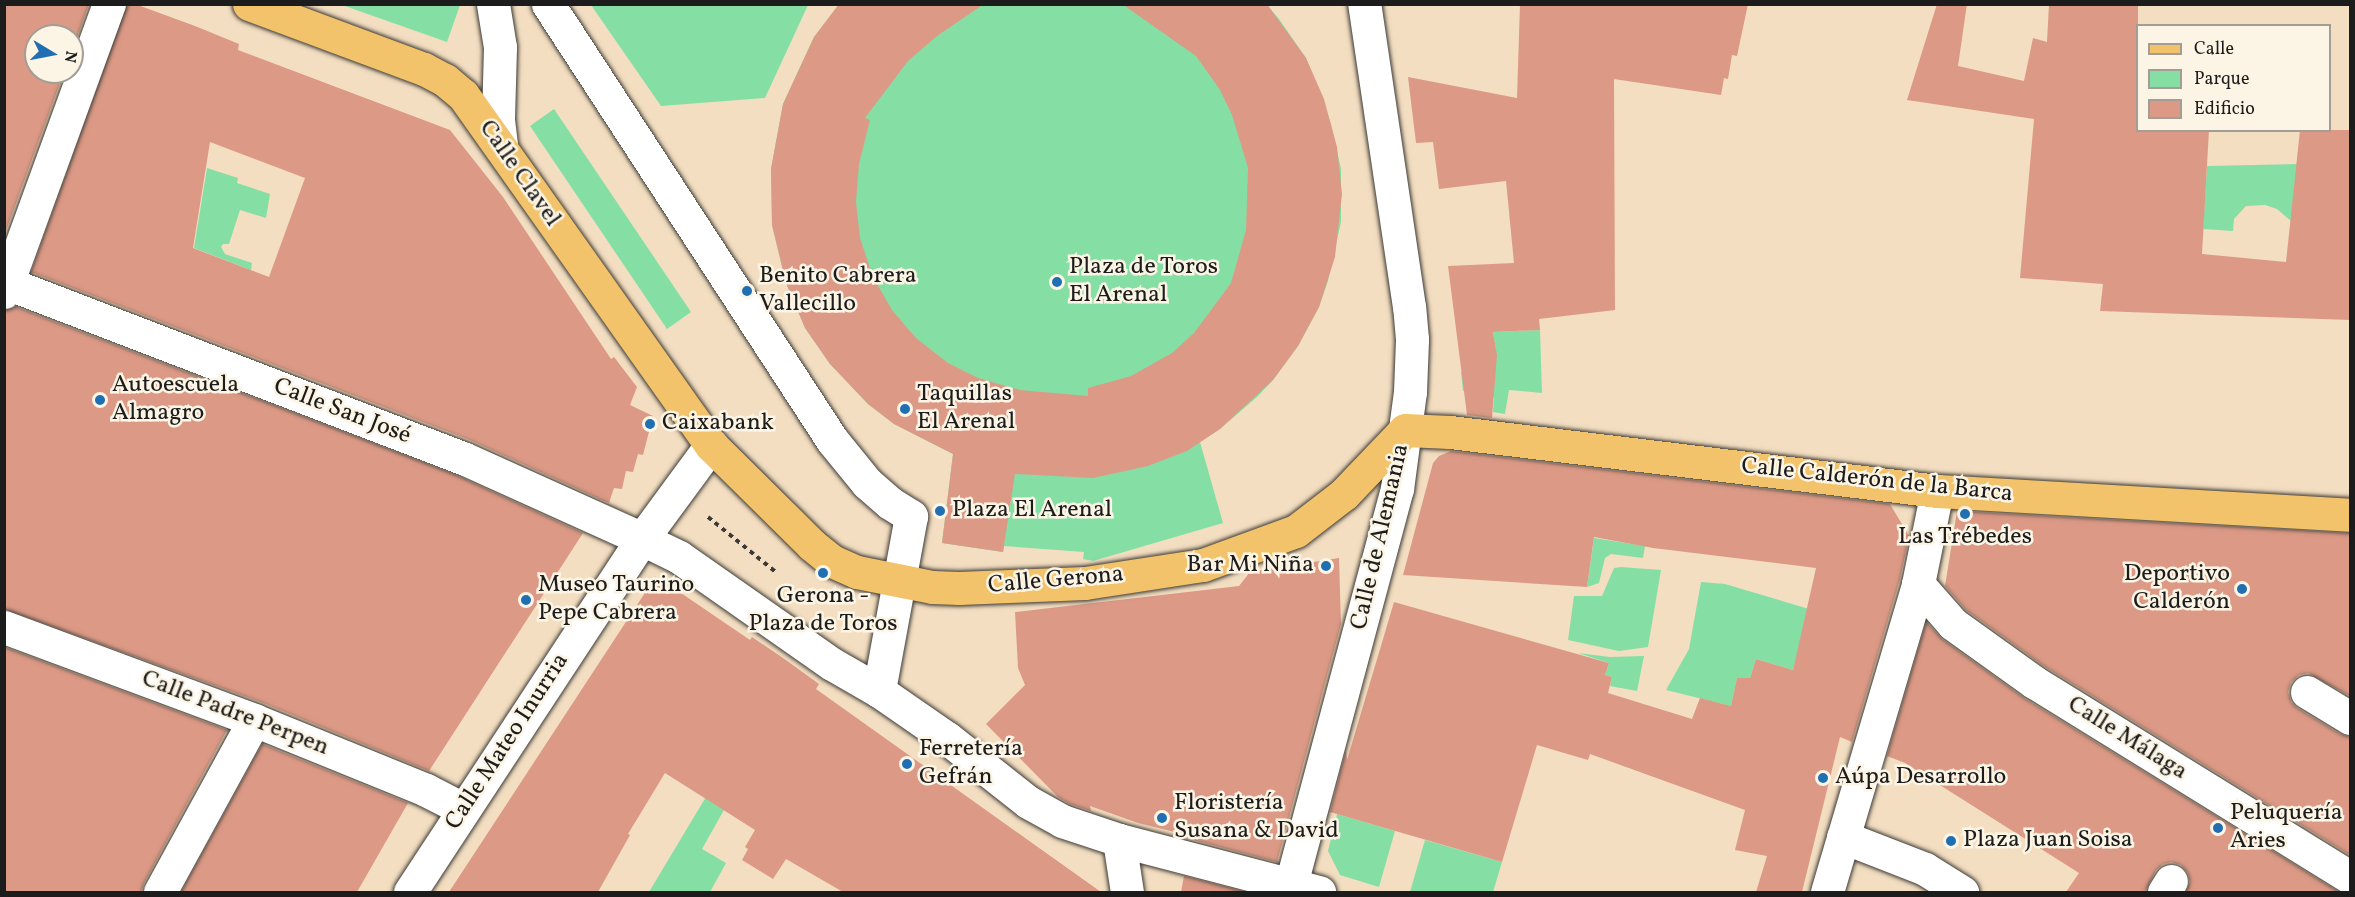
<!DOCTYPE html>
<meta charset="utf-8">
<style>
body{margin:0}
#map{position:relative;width:2355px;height:897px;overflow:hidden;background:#f3dec1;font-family:Vollkorn,serif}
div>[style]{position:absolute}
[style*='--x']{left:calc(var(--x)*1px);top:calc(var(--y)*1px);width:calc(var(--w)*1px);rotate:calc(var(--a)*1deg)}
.green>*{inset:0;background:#85dfa5}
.building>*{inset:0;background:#dc9a86}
.path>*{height:4px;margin-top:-2px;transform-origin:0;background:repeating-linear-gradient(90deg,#3c3935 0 4.5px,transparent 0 9px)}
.roads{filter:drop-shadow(0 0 2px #3c3935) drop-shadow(0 0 2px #3c3935)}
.minor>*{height:33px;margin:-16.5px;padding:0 16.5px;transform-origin:16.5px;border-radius:16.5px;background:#fff}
.major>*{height:33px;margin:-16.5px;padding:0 16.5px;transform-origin:16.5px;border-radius:16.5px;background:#f2c36a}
.dots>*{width:16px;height:16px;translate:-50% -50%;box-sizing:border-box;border:3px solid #fcf5e5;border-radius:50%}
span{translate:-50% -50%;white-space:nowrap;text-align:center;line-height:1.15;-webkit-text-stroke:5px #fcf5e5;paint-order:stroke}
.street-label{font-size:24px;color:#1c1c1c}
.poi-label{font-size:24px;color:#1c1c1c}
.left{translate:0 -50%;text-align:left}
.right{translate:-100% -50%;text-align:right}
.frame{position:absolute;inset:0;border:6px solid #1c1c1c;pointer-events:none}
.legend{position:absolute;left:2136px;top:24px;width:195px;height:108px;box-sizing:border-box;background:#fcf5e5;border:2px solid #a29e95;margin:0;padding:8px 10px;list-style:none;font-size:18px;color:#1c1c1c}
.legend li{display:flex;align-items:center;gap:12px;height:30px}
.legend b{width:30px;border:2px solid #a29e95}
.north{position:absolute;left:24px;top:24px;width:60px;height:60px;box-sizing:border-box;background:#fcf5e5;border:2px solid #a29e95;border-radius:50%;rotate:100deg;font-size:16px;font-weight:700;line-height:24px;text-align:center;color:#1c1c1c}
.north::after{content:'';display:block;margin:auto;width:21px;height:27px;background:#1f6fb2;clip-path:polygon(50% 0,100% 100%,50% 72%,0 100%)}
</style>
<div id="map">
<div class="green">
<div style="clip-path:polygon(342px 5px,460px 5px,447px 42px)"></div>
<div style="clip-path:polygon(591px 5px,808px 5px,765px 98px,661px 106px)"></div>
<div style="clip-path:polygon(839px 5px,1267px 5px,1279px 19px,1306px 58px,1331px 124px,1341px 169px,1341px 222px,1328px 281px,1319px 307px,1298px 346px,1273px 380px,1257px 397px,1220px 429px,1200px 442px,1223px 523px,1093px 561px,1083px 559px,1084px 552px,1004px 546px,1003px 552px,942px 543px,953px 454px,894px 424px,868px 404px,830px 364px,805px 328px,786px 283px,772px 225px,771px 169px,783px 104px,814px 37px)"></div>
<div style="clip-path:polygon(554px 109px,691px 312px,667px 329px,530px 126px)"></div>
<div style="clip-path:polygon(2298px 164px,2291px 221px,2277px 209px,2265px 205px,2246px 206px,2234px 219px,2233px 231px,2203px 229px,2207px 166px)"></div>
<div style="clip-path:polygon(207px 168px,238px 178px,237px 183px,270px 194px,266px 218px,240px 210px,229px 244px,223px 244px,221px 247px,225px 254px,252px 263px,251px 270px,194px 248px)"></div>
<div style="clip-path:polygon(1540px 330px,1542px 393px,1509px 390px,1505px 414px,1493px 412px,1494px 397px,1463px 391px,1461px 372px,1479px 370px,1496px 350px,1493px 332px)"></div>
<div style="clip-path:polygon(1594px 538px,1645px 546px,1643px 558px,1611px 554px,1605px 558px,1599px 583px,1587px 587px)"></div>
<div style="clip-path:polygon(1621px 567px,1661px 570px,1648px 647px,1619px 651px,1568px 640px,1574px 596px,1602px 596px,1614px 568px)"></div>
<div style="clip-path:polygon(1701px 582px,1725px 584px,1809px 609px,1793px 670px,1756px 659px,1750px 678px,1737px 679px,1731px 706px,1666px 690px,1689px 649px)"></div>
<div style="clip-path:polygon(1578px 653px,1610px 657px,1644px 656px,1637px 691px,1610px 686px,1612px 677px,1605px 675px,1609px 663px)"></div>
<div style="clip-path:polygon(743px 735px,729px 801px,702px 849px,726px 863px,710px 892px,649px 892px)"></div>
<div style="clip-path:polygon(1337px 814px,1395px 831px,1379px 887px,1340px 875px,1328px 851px)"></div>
<div style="clip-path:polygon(1425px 840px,1502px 862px,1493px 892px,1410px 892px)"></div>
</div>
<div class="building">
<div style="clip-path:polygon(4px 4px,89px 4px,72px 51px,72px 36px,36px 36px,36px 72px,64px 72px,4px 236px)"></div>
<div style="clip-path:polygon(evenodd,127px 4px,135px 4px,195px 26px,239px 44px,238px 50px,450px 130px,503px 197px,611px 359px,614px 357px,637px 387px,630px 405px,653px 416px,643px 455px,638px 454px,633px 472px,626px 471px,622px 489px,614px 488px,609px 503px,604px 501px,470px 440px,31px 272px,127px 4px,210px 142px,305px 178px,269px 277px,193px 248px,210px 142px)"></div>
<div style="clip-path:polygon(839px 4px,984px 4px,937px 36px,908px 61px,865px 118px,870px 120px,859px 164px,856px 202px,860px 238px,873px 277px,892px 310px,916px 338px,948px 363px,978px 378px,1020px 390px,1088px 396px,1088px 388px,1131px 376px,1172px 353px,1194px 333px,1231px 283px,1246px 230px,1248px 168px,1232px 115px,1220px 90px,1196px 56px,1122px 4px,1267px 4px,1306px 58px,1324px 99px,1337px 147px,1342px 194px,1335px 257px,1319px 307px,1298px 346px,1273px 380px,1220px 429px,1187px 451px,1148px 466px,1093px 478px,1015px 474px,1003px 552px,942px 543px,953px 454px,894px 424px,868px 404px,830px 364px,805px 328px,786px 283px,772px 225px,771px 169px,783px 104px,814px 37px)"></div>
<div style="clip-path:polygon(1520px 4px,1748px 4px,1737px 56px,1732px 55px,1728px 79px,1724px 78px,1721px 95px,1614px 79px,1615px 310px,1539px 319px,1540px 330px,1493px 332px,1497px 355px,1492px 418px,1467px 415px,1448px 266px,1514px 263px,1506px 181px,1439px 189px,1433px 142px,1416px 143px,1408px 77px,1517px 98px)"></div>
<div style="clip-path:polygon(1937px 4px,1967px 4px,1958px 66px,2024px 81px,2033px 38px,2047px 42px,2049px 4px,2138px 4px,2138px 130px,2209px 130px,2202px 254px,2286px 262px,2300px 130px,2350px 130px,2350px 320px,2100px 311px,2103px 284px,2020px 278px,2034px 119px,1907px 100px)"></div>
<div style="clip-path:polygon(16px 307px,456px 475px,583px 533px,429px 771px,261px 702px,4px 609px,4px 310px)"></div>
<div style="clip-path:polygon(1451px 451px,1890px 504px,1909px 536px,1900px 579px,1852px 742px,1840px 737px,1802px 892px,1756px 892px,1767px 856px,1735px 850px,1745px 810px,1590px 754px,1588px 760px,1537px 745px,1502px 862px,1330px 812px,1346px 750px,1347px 760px,1394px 602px,1609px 663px,1605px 675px,1612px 677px,1608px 693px,1692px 719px,1700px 698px,1731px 706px,1737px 678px,1750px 678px,1756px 659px,1793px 670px,1816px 568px,1653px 548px,1594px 537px,1587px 587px,1403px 575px,1433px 463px,1439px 456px)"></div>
<div style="clip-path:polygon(1957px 511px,2350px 533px,2350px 696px,2308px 673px,2299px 675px,2291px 682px,2288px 692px,2291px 702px,2297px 708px,2340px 734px,2350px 737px,2350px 855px,2044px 666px,1966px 610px,1945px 586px)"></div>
<div style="clip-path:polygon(1339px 558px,1341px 624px,1277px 862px,1190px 839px,1191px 836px,1138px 823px,1090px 806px,1091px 811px,1070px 804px,1058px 797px,986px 724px,1025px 685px,1018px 668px,1015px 612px,1239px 586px,1250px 572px)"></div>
<div style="clip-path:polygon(656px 576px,750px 640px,752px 637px,783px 658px,819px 684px,816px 689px,1101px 892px,843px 892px,786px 859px,773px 879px,742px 860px,748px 849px,745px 847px,755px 830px,665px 773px,628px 834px,630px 835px,598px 892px,449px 892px)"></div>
<div style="clip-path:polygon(1926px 622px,1942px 639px,2024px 698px,2339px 892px,2186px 892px,2190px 882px,2188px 873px,2181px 865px,2171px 862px,2163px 864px,2156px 870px,2145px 892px,2066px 892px,2079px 873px,1905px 763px,1887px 756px)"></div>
<div style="clip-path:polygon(4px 647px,227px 730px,144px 883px,141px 892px,4px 892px)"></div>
<div style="clip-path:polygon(262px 744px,408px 803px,357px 892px,181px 892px)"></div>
<div style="clip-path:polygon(1184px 876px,1246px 892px,1181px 892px)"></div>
</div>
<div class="path">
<div style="--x:708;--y:517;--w:89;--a:39.1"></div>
</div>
<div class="roads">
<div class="minor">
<div style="--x:493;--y:4;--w:44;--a:80.8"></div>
<div style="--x:500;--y:47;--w:73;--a:91.6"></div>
<div style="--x:498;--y:120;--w:26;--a:83"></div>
<div style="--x:548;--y:4;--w:520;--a:56.92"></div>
<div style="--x:832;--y:440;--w:55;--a:50.9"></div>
<div style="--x:867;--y:483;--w:30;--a:41"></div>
<div style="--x:890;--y:503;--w:25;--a:32"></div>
<div style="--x:911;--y:516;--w:178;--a:100.4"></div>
<div style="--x:879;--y:691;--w:83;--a:34.7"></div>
<div style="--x:947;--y:738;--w:103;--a:38.3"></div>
<div style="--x:1028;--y:802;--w:39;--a:29"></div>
<div style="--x:1062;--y:821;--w:60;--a:18.4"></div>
<div style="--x:1119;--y:840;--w:207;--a:14.6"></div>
<div style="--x:4;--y:282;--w:492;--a:21"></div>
<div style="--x:463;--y:458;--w:196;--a:24.3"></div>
<div style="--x:642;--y:539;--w:41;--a:25.9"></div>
<div style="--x:679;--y:557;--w:187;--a:35"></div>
<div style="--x:832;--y:664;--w:54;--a:29.9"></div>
<div style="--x:4;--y:292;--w:307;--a:-70"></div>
<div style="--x:1918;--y:584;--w:53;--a:48.8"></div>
<div style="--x:1953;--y:624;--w:100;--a:35.6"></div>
<div style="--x:2034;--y:682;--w:371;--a:31.7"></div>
<div style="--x:4;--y:627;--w:267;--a:20.4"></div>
<div style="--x:254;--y:720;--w:186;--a:22.1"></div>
<div style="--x:426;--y:790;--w:42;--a:27.2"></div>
<div style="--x:2307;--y:692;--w:50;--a:31.2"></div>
<div style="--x:1843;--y:837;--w:88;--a:21.3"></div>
<div style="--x:1925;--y:869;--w:44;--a:31.9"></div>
<div style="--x:1119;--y:840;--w:53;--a:81.3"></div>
<div style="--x:1291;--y:884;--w:409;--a:-75"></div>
<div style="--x:1397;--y:489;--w:98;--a:-82.4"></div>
<div style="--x:1410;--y:392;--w:53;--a:-87.8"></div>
<div style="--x:1412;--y:339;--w:32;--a:-95"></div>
<div style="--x:1409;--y:307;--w:306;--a:-98.4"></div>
<div style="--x:160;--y:892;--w:196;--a:-61.3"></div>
<div style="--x:410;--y:892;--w:422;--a:-56.7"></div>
<div style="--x:642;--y:539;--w:117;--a:-53.7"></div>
<div style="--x:1827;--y:892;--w:321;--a:-73.5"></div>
<div style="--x:1918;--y:584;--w:95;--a:-78.5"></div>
<div style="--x:2164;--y:892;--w:13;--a:-58"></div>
</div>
<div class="major">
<div style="--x:249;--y:4;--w:187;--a:20.4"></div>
<div style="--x:424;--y:69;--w:24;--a:28"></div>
<div style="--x:445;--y:80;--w:23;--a:40"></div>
<div style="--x:463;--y:95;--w:429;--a:54.7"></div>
<div style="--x:711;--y:445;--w:142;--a:44.7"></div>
<div style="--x:812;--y:545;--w:26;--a:39"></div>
<div style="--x:832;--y:561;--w:27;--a:24"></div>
<div style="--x:857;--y:572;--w:76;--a:11.3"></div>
<div style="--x:932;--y:587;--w:27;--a:2"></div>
<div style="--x:959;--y:588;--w:126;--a:-2.3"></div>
<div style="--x:1085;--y:583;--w:119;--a:-8.7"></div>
<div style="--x:1203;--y:565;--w:99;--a:-20.1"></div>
<div style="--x:1296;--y:531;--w:61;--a:-37.6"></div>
<div style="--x:1344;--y:494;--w:88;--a:-46.4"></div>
<div style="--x:1405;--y:430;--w:45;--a:2.5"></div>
<div style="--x:1450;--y:432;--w:491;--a:6.9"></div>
<div style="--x:1937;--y:491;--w:414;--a:3.3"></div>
</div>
</div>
<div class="dots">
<div style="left:1057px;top:282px;background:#1f6fb2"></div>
<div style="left:747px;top:291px;background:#1f6fb2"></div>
<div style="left:100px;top:400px;background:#1f6fb2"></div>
<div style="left:905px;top:409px;background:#1f6fb2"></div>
<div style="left:650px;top:424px;background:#1f6fb2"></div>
<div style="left:940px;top:511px;background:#1f6fb2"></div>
<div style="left:1965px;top:514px;background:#1f6fb2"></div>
<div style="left:1326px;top:566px;background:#1f6fb2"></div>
<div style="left:823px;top:573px;background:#1f6fb2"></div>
<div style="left:2242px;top:589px;background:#1f6fb2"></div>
<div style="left:526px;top:600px;background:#1f6fb2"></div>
<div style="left:907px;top:764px;background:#1f6fb2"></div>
<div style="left:1823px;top:778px;background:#1f6fb2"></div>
<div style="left:1162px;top:818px;background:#1f6fb2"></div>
<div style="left:2218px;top:828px;background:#1f6fb2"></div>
<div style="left:1951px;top:841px;background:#1f6fb2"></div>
</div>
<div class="street-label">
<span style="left:519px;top:174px;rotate:55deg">Calle Clavel</span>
<span style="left:342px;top:412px;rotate:21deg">Calle San José</span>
<span style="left:1877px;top:481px;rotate:6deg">Calle Calderón de la Barca</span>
<span style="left:1381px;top:537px;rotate:-77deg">Calle de Alemania</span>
<span style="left:1056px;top:581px;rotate:-5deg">Calle Gerona</span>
<span style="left:235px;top:714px;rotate:21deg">Calle Padre Perpen</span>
<span style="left:2127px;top:739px;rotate:32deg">Calle Málaga</span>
<span style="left:508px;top:742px;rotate:-57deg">Calle Mateo Inurria</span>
</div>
<div class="poi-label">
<span class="left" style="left:1069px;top:282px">Plaza de Toros<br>El Arenal</span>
<span class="left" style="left:759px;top:291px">Benito Cabrera<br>Vallecillo</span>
<span class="left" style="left:112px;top:400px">Autoescuela<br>Almagro</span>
<span class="left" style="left:917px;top:409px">Taquillas<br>El Arenal</span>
<span class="left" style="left:662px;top:424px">Caixabank</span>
<span class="left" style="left:952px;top:511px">Plaza El Arenal</span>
<span style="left:1965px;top:538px">Las Trébedes</span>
<span class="right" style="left:1314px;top:566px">Bar Mi Niña</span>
<span class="right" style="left:2230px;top:589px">Deportivo<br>Calderón</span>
<span class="left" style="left:538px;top:600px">Museo Taurino<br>Pepe Cabrera</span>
<span style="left:823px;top:611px">Gerona -<br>Plaza de Toros</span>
<span class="left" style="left:919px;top:764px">Ferretería<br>Gefrán</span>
<span class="left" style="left:1835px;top:778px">Aúpa Desarrollo</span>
<span class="left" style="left:1174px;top:818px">Floristería<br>Susana &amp; David</span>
<span class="left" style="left:2230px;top:828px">Peluquería<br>Aries</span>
<span class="left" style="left:1963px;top:841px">Plaza Juan Soisa</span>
</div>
<div class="frame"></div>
<ul class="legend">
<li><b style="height:8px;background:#f2c36a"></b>Calle</li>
<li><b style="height:16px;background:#85dfa5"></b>Parque</li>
<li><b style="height:16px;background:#dc9a86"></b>Edificio</li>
</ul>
<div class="north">N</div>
</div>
